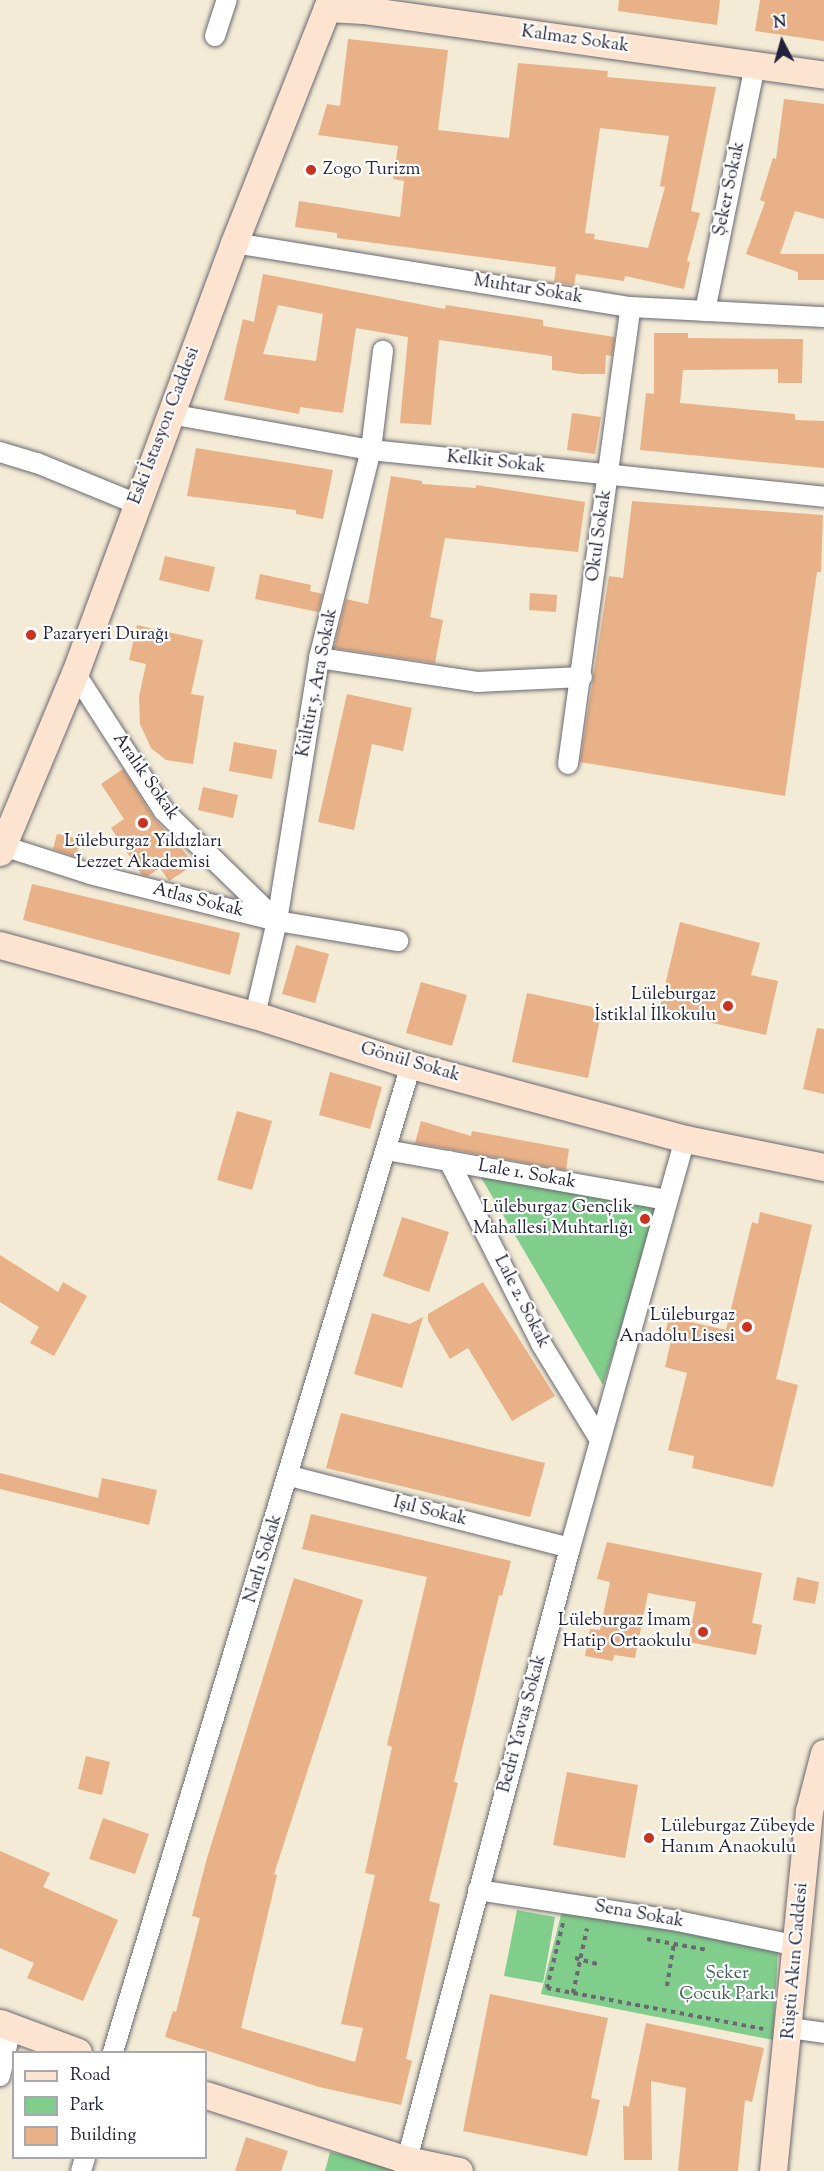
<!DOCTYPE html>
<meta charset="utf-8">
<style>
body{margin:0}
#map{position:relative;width:824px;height:2171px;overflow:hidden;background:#f3ebd5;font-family:"Sorts Mill Goudy",serif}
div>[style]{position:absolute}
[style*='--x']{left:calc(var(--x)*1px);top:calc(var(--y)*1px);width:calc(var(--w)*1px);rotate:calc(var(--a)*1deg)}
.green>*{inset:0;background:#81ce8c}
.building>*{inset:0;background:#e9b187}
.path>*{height:4px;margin-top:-2px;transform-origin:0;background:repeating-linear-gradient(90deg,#6b6871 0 4.5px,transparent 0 9px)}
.roads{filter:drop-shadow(0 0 2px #6b6871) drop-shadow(0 0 2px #6b6871)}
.street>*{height:20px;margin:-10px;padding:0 10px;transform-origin:10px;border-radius:10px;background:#fff}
.secondary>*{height:27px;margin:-13.5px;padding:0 13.5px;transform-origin:13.5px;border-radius:13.5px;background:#fde4d1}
.dots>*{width:16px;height:16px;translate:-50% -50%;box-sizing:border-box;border:3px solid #fff;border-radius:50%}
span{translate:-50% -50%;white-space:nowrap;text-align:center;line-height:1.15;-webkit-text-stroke:4.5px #fff;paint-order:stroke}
.street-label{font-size:18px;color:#22223b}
.poi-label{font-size:18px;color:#22223b}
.left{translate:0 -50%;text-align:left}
.right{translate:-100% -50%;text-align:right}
.park-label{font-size:18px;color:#435e57}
.legend{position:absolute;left:12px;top:2051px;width:195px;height:108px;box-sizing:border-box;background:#fff;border:2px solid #a7a7b1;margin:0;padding:8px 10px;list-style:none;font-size:18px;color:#22223b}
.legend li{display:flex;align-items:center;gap:12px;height:30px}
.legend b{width:30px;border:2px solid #a7a7b1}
.north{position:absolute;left:752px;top:12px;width:60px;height:60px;-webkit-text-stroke:4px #fff;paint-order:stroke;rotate:354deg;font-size:16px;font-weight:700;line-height:24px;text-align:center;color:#22223b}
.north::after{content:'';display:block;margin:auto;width:21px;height:27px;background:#22223b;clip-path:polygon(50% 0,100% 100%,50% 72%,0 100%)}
</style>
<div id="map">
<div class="green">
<div style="clip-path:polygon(479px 1174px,660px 1204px,603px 1385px)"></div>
<div style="clip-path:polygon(517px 1910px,555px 1917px,543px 1983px,504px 1976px)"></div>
<div style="clip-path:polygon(562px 1911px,778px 1950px,773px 2040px,541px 1994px)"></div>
<div style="clip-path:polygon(330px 2152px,395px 2167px,394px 2171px,325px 2171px)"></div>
</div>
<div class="building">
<div style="clip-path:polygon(619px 0,720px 0,717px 25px,618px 11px)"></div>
<div style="clip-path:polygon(760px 0,824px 0,824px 41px,755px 31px)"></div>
<div style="clip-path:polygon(evenodd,348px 39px,448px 50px,438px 130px,509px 138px,518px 63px,608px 71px,607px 77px,716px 87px,691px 211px,700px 213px,687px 261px,690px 262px,684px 289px,625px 276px,624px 281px,576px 274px,574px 285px,554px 282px,556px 267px,337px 238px,337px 233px,295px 227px,299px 201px,400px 217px,404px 181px,393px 179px,398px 146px,318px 135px,327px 104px,340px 106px,348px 39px,600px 128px,669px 136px,660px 186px,665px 187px,648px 248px,594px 239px,595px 234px,585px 233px,600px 128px)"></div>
<div style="clip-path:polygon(784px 99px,824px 104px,824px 219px,795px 211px,780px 254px,824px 254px,824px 280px,798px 280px,798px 272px,746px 254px,765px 202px,760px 200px,773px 158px,776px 159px)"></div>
<div style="clip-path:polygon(evenodd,263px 274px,445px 309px,446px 305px,543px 320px,543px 326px,615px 337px,612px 356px,606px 355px,605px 374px,581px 374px,552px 370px,552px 356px,439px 340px,431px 425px,400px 423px,408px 337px,356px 328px,343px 413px,300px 407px,299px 414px,224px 400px,243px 319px,254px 322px,263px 274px,278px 305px,323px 314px,316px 361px,263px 354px,278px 305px)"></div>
<div style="clip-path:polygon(654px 333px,688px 333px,688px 338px,803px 339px,802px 383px,778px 383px,778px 369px,683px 370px,680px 403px,795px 414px,795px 420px,824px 421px,824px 468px,640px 450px,646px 393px,654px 394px)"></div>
<div style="clip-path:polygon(572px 413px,601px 417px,595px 454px,567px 450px)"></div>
<div style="clip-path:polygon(196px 448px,333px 470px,323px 519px,296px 514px,296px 510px,187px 496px)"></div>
<div style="clip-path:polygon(391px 476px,422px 481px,422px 484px,476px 488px,476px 485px,585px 502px,578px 552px,445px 538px,430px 617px,443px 620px,435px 663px,334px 648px,346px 599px,368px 604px)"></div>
<div style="clip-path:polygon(632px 501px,823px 515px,821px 572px,817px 572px,785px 796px,580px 762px,609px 576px,623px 578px)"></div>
<div style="clip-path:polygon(165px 556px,215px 567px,209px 592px,159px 580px)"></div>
<div style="clip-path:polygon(260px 574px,311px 585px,310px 591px,323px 594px,318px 612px,255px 599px)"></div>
<div style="clip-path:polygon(530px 593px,557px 595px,556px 612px,529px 610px)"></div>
<div style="clip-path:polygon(137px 625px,203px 640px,191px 694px,204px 696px,193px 764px,166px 760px,151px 748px,140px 724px,139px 697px,146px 664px,129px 660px)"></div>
<div style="clip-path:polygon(347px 694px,412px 708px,403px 751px,372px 744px,354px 830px,318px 822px)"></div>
<div style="clip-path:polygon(234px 742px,277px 750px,272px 779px,229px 771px)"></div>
<div style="clip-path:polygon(123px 769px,154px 818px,195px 864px,169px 881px,160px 868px,148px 876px,142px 875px,111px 828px,124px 819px,101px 784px)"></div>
<div style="clip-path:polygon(203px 787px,238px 795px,233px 818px,198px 810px)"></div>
<div style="clip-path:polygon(57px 834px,81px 839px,76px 857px,53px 849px)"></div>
<div style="clip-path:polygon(32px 884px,240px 933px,230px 975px,23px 920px)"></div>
<div style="clip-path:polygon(680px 922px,760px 943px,751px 975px,778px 981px,766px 1035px,659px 1011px)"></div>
<div style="clip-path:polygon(296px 945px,329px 954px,315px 1003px,282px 994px)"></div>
<div style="clip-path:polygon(421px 982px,467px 995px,452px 1046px,406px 1033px)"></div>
<div style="clip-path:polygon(527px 993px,602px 1009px,588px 1078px,512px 1062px)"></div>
<div style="clip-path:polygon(817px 1028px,824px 1029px,824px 1094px,803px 1089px)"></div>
<div style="clip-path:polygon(330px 1072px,382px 1087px,370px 1129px,319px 1115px)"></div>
<div style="clip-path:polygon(237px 1111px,272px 1121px,252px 1190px,217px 1180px)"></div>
<div style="clip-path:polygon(421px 1121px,471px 1136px,472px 1131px,569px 1149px,566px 1170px,415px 1143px)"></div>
<div style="clip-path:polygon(760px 1212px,812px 1225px,776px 1379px,798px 1385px,773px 1487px,692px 1468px,694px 1456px,668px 1450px,687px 1373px,665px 1367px,672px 1336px,665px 1334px,669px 1317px,726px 1330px,752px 1222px,758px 1224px)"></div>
<div style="clip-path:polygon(402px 1217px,449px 1232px,429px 1292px,383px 1276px)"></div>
<div style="clip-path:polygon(0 1255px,58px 1292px,63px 1282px,87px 1296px,54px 1356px,30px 1343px,39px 1327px,0 1302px)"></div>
<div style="clip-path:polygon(483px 1282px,555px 1396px,512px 1421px,468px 1348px,450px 1359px,428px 1321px,428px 1314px)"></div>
<div style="clip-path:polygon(372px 1313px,410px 1324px,423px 1317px,402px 1388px,354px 1374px)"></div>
<div style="clip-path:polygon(341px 1413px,545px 1463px,530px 1517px,326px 1468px)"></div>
<div style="clip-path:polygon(0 1473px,98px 1498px,102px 1478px,157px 1490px,149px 1525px,0 1489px)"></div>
<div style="clip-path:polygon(311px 1514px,511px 1561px,502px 1596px,499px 1595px,454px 1782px,458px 1783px,429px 1901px,440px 1904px,406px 2059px,412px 2061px,401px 2105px,319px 2087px,165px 2037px,173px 2011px,176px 2012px,200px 1918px,192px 1916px,207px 1858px,294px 1578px,363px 1600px,274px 1874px,277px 1875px,241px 2028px,355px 2062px,363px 2028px,341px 2024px,375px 1875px,365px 1873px,392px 1747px,387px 1745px,427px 1577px,302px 1549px)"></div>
<div style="clip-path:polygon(607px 1542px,762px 1573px,752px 1623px,762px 1625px,756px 1655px,688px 1642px,696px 1602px,648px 1593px,635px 1658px,614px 1655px,613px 1661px,585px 1656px,590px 1629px,600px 1630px,610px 1582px,597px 1579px)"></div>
<div style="clip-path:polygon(797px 1577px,819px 1582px,815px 1604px,793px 1600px)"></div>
<div style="clip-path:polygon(86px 1756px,110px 1762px,102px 1795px,78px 1789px)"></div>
<div style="clip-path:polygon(567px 1772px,638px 1785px,625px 1858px,553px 1845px)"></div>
<div style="clip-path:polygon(103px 1818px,149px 1834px,135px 1874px,89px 1859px)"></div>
<div style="clip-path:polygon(0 1851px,50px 1873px,43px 1887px,118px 1920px,83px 2001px,27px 1978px,34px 1963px,0 1948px)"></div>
<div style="clip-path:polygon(490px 1994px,608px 2018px,591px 2098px,600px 2100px,587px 2156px,463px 2131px)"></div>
<div style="clip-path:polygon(646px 2023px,764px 2048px,752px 2102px,745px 2100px,738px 2171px,678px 2171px,686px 2088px,651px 2081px,652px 2160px,624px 2160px,623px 2105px,629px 2107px)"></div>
<div style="clip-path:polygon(246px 2137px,288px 2151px,281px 2171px,235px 2171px)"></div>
</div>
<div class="path">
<div style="--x:563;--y:1923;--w:67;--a:103.8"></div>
<div style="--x:547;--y:1988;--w:220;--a:10.7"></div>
<div style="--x:647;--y:1939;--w:62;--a:10.2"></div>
<div style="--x:575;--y:1958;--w:23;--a:15"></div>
<div style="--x:667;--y:1986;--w:44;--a:-80.8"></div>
<div style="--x:573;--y:1993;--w:66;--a:-77.8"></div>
</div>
<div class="roads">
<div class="street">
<div style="--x:215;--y:36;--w:38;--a:-72"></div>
<div style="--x:234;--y:243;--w:402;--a:9.2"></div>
<div style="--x:631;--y:307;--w:193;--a:3"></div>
<div style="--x:705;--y:311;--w:250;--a:-78.5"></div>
<div style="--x:170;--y:414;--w:204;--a:10.2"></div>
<div style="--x:371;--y:450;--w:455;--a:5.9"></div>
<div style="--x:0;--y:452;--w:39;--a:17"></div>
<div style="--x:37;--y:463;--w:108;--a:22.3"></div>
<div style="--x:319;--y:658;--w:160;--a:8.6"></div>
<div style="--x:477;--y:682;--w:105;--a:-2.7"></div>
<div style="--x:75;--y:673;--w:164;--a:57.2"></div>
<div style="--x:164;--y:811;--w:156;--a:44.2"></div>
<div style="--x:568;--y:764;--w:461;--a:-82.2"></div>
<div style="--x:3;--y:846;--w:91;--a:17.8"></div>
<div style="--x:90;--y:874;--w:193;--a:14.1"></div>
<div style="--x:277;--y:921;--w:123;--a:9.4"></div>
<div style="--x:255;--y:1015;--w:97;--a:-76.8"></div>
<div style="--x:277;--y:921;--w:266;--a:-80.9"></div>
<div style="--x:319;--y:658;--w:214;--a:-76"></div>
<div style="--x:371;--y:450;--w:100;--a:-83.1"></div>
<div style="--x:386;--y:1150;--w:286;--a:10.1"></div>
<div style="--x:449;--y:1161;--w:206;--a:63.2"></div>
<div style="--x:542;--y:1345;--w:111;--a:58.6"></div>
<div style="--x:290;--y:1476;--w:289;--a:14.4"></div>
<div style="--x:478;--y:1890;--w:202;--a:8.8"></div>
<div style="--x:678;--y:1921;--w:123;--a:11.8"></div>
<div style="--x:790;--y:2028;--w:34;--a:8"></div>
<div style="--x:113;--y:2052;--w:1031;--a:-73.2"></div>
<div style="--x:0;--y:2076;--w:49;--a:-77.1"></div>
<div style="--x:81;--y:2171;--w:14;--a:-73"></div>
<div style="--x:404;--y:2171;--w:645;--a:-75.08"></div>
<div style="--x:570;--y:1548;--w:425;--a:-74.3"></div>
</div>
<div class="secondary">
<div style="--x:327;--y:8;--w:37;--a:3"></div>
<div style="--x:364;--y:10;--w:465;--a:8"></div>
<div style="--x:0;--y:852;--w:194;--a:-67.3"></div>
<div style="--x:75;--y:673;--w:458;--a:-69.7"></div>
<div style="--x:234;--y:243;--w:261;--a:-68.4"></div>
<div style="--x:0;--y:945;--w:264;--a:15.4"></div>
<div style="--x:255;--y:1015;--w:164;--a:17.8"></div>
<div style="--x:411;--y:1065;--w:284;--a:15.1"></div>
<div style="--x:685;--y:1139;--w:142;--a:11.4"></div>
<div style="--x:0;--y:2023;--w:83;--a:20.4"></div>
<div style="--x:206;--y:2095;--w:211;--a:17.9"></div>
<div style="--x:407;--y:2160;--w:53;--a:11.9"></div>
<div style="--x:773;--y:2171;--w:362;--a:-84.3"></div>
<div style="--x:809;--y:1811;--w:60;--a:-75.5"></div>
</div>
</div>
<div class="dots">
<div style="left:311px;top:170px;background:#c8321e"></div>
<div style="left:31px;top:635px;background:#c8321e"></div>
<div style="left:143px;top:823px;background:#c8321e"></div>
<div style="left:728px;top:1006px;background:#c8321e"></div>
<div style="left:645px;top:1219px;background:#c8321e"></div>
<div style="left:747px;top:1327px;background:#c8321e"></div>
<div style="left:703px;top:1632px;background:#c8321e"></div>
<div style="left:649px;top:1838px;background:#c8321e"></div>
</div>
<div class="street-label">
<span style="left:575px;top:40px;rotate:8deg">Kalmaz Sokak</span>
<span style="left:730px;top:189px;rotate:-78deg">Şeker Sokak</span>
<span style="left:528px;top:290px;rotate:9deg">Muhtar Sokak</span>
<span style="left:165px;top:426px;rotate:-69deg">Eski İstasyon Caddesi</span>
<span style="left:496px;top:463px;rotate:6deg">Kelkit Sokak</span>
<span style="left:600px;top:536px;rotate:-82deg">Okul Sokak</span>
<span style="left:318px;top:683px;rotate:-79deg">Kültür 5. Ara Sokak</span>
<span style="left:145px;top:777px;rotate:55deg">Aralık Sokak</span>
<span style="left:198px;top:901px;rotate:14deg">Atlas Sokak</span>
<span style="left:410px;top:1063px;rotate:16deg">Gönül Sokak</span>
<span style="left:527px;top:1175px;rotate:10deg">Lale 1. Sokak</span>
<span style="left:521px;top:1302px;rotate:63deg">Lale 2. Sokak</span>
<span style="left:430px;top:1512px;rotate:14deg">Işıl Sokak</span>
<span style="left:264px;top:1559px;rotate:-73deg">Narlı Sokak</span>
<span style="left:523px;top:1724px;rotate:-75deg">Bedri Yavaş Sokak</span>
<span style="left:639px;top:1915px;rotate:10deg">Sena Sokak</span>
<span style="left:796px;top:1961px;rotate:-85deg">Rüştü Akın Caddesi</span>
</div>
<div class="poi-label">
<span class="left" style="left:323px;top:170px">Zogo Turizm</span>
<span class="left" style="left:43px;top:635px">Pazaryeri Durağı</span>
<span style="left:143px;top:853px">Lüleburgaz Yıldızları<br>Lezzet Akademisi</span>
<span class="right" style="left:716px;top:1006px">Lüleburgaz<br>İstiklal İlkokulu</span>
<span class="right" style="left:633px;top:1219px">Lüleburgaz Gençlik<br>Mahallesi Muhtarlığı</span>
<span class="right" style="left:735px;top:1327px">Lüleburgaz<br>Anadolu Lisesi</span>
<span class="right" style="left:691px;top:1632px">Lüleburgaz İmam<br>Hatip Ortaokulu</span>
<span class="left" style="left:661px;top:1838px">Lüleburgaz Zübeyde<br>Hanım Anaokulu</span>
</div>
<div class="park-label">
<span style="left:727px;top:1985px">Şeker<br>Çocuk Parkı</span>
</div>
<ul class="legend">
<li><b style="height:8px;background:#fde4d1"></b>Road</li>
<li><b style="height:16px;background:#81ce8c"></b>Park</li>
<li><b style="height:16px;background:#e9b187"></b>Building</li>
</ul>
<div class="north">N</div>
</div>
